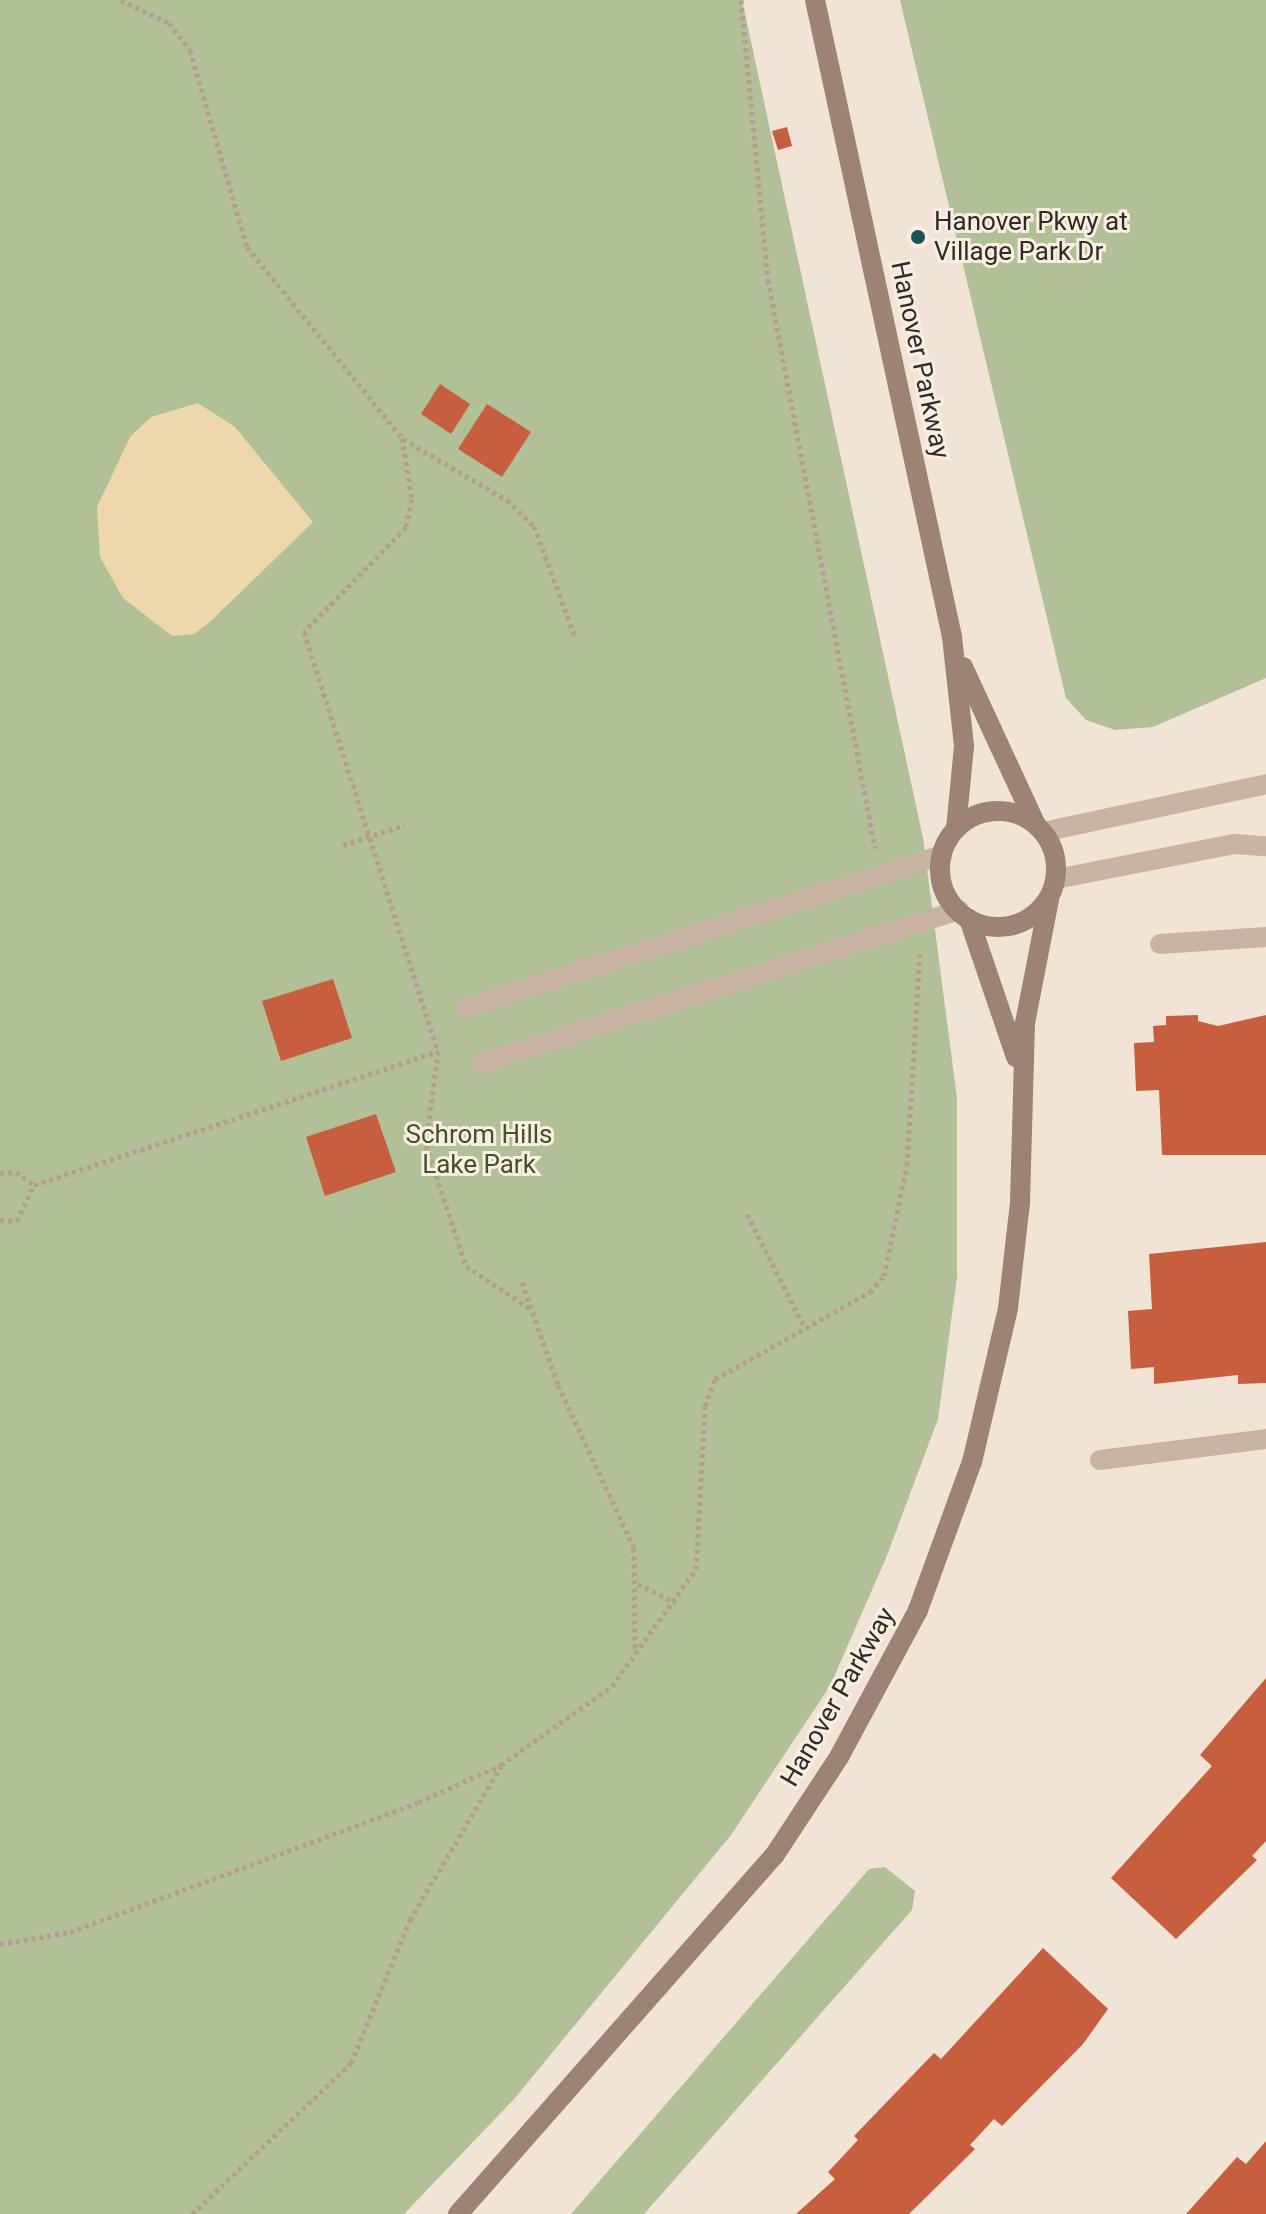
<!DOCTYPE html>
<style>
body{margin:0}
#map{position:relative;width:1266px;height:2214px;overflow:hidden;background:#f1e4d7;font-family:Roboto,sans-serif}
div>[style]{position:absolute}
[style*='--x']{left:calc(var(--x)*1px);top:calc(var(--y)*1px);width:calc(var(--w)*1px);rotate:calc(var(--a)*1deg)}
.green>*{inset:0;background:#b2c097}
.sand>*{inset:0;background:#eed7ac}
.building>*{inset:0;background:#c75e3e}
.path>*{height:5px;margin-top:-2.5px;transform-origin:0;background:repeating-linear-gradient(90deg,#b49e8d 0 4px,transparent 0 8px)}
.lane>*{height:20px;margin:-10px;padding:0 10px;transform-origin:10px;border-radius:10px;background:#c9b4a3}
.street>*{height:20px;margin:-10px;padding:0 10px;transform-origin:10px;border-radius:10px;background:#c9b4a3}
.secondary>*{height:20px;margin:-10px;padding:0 10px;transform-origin:10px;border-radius:10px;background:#9c8374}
.secondary>.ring{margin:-10px;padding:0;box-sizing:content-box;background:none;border:20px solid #9c8374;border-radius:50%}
.dots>*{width:22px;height:22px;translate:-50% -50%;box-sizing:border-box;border:4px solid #f9eee3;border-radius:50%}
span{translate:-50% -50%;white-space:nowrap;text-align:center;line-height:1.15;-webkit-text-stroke:6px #f9eee3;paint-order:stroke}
.poi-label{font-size:26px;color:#332925}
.left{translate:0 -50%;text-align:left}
.street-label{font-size:26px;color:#332925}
.park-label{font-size:26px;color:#435229}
</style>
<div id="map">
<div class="green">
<div style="clip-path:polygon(0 0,742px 0,923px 838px,957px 1098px,957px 1277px,938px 1419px,886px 1558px,830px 1686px,731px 1835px,515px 2098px,404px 2214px,0 2214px)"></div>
<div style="clip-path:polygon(900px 0,1266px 0,1266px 678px,1153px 727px,1115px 730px,1086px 720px,1066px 698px)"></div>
<div style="clip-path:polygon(885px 1867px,915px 1891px,912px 1910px,644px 2214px,571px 2214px,869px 1869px)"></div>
</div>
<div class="sand">
<div style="clip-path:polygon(198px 403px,235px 427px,313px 522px,211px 621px,194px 634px,172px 636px,123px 598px,100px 557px,97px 507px,130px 437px,151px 417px)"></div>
</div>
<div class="building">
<div style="clip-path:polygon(787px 127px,792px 146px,778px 150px,772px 131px)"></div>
<div style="clip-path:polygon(440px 384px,470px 404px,451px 434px,421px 414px)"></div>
<div style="clip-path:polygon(487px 404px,531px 432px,502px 477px,458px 449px)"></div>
<div style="clip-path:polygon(333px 979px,352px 1038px,281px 1061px,262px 1001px)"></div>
<div style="clip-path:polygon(1198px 1015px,1198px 1021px,1218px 1026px,1266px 1015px,1266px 1155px,1162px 1155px,1159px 1090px,1136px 1091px,1134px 1043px,1154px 1042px,1153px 1026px,1166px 1025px,1166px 1016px)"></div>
<div style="clip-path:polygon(376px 1114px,396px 1172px,325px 1196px,306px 1137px)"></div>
<div style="clip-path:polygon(1266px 1242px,1266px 1383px,1238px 1384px,1238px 1375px,1154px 1384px,1154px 1367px,1131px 1369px,1128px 1311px,1152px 1309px,1149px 1254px)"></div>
<div style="clip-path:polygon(1266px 1678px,1266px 1841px,1252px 1856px,1257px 1860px,1176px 1939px,1111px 1878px,1212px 1766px,1200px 1755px)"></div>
<div style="clip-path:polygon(1043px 1948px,1108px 2009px,1083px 2044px,1002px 2126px,994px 2119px,970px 2145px,975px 2149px,909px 2214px,796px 2214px,835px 2179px,828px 2172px,858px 2140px,854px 2136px,934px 2053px,941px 2059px)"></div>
<div style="clip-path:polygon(1266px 2141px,1266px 2214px,1186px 2214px,1237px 2157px,1246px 2164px)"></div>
</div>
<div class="path">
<div style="--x:121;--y:0;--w:53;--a:25.6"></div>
<div style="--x:169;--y:23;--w:34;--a:52"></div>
<div style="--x:190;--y:50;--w:205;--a:73.9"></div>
<div style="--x:247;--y:247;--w:246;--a:50.9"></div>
<div style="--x:402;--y:438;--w:62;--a:80.7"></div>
<div style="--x:412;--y:499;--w:29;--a:102"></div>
<div style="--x:406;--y:527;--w:146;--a:134.2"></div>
<div style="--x:304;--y:632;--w:440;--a:72.3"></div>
<div style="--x:438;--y:1051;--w:95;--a:97.3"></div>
<div style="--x:426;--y:1145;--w:127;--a:71.7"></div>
<div style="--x:466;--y:1266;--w:79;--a:33.7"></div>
<div style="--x:741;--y:0;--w:281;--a:84.5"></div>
<div style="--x:768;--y:280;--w:578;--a:79.33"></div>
<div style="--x:403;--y:439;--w:121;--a:30.4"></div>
<div style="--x:507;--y:500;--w:37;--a:44"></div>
<div style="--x:534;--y:526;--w:118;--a:69.7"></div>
<div style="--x:343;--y:845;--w:65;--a:-17.9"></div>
<div style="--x:0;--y:1173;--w:16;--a:-4"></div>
<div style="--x:16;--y:1172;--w:22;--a:36"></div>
<div style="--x:34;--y:1185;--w:426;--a:-18.3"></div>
<div style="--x:747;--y:1214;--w:126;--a:63"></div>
<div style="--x:0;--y:1220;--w:17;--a:3"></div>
<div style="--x:17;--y:1221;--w:40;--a:-65"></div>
<div style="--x:522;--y:1282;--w:109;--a:70.7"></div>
<div style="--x:558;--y:1385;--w:180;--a:65"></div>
<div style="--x:634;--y:1548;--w:105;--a:89.5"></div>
<div style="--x:638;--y:1584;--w:42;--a:26.6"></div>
<div style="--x:0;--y:1944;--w:71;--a:-9.7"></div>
<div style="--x:70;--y:1932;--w:372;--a:-20.4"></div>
<div style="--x:419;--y:1802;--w:90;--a:-24.3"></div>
<div style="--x:501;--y:1765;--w:136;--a:-35.4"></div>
<div style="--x:612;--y:1686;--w:144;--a:-54.3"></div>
<div style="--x:696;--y:1569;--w:163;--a:-86.8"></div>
<div style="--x:705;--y:1406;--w:29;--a:-70"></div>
<div style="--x:715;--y:1379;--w:178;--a:-29.3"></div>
<div style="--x:870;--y:1292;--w:21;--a:-49"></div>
<div style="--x:884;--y:1276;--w:113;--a:-78.3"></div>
<div style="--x:907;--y:1165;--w:211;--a:-86.5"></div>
<div style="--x:192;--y:2214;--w:219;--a:-43.5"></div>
<div style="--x:351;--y:2063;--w:155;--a:-67.6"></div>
<div style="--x:410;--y:1920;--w:179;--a:-59.4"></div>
</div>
<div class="lane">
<div style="--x:1160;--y:944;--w:106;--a:-3.8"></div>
<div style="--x:465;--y:1008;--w:501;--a:-17.78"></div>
<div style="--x:481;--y:1063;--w:502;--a:-17.75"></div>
<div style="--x:1100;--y:1460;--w:167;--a:-7.2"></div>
</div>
<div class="street">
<div style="--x:1043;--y:832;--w:228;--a:-12.1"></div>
<div style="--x:1056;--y:879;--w:181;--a:-11.1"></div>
<div style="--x:1234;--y:844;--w:32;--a:4"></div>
</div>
<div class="secondary">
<div style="--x:815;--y:0;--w:652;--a:77.86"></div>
<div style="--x:952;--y:637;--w:110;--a:83.7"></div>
<div style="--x:964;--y:746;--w:83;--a:95.5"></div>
<div style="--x:963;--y:667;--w:172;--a:65.2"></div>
<div class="ring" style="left:940px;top:811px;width:96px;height:96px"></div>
<div style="--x:969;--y:919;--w:146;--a:71.2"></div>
<div style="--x:458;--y:2214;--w:478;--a:-48.6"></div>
<div style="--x:774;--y:1856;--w:118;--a:-56.7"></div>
<div style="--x:839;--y:1757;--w:167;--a:-61.7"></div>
<div style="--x:918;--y:1610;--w:158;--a:-70"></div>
<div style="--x:972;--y:1462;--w:158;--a:-76.8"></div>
<div style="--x:1008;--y:1308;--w:107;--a:-83.5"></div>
<div style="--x:1020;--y:1202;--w:179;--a:-88.4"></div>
<div style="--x:1025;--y:1023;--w:126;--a:-79"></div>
</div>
<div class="dots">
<div style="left:918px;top:237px;background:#1b5255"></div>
</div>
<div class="poi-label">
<span class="left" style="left:934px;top:237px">Hanover Pkwy at<br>Village Park Dr</span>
</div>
<div class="street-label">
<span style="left:920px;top:360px;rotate:78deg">Hanover Parkway</span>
<span style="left:838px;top:1697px;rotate:-60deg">Hanover Parkway</span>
</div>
<div class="park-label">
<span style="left:479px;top:1150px">Schrom Hills<br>Lake Park</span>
</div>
</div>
